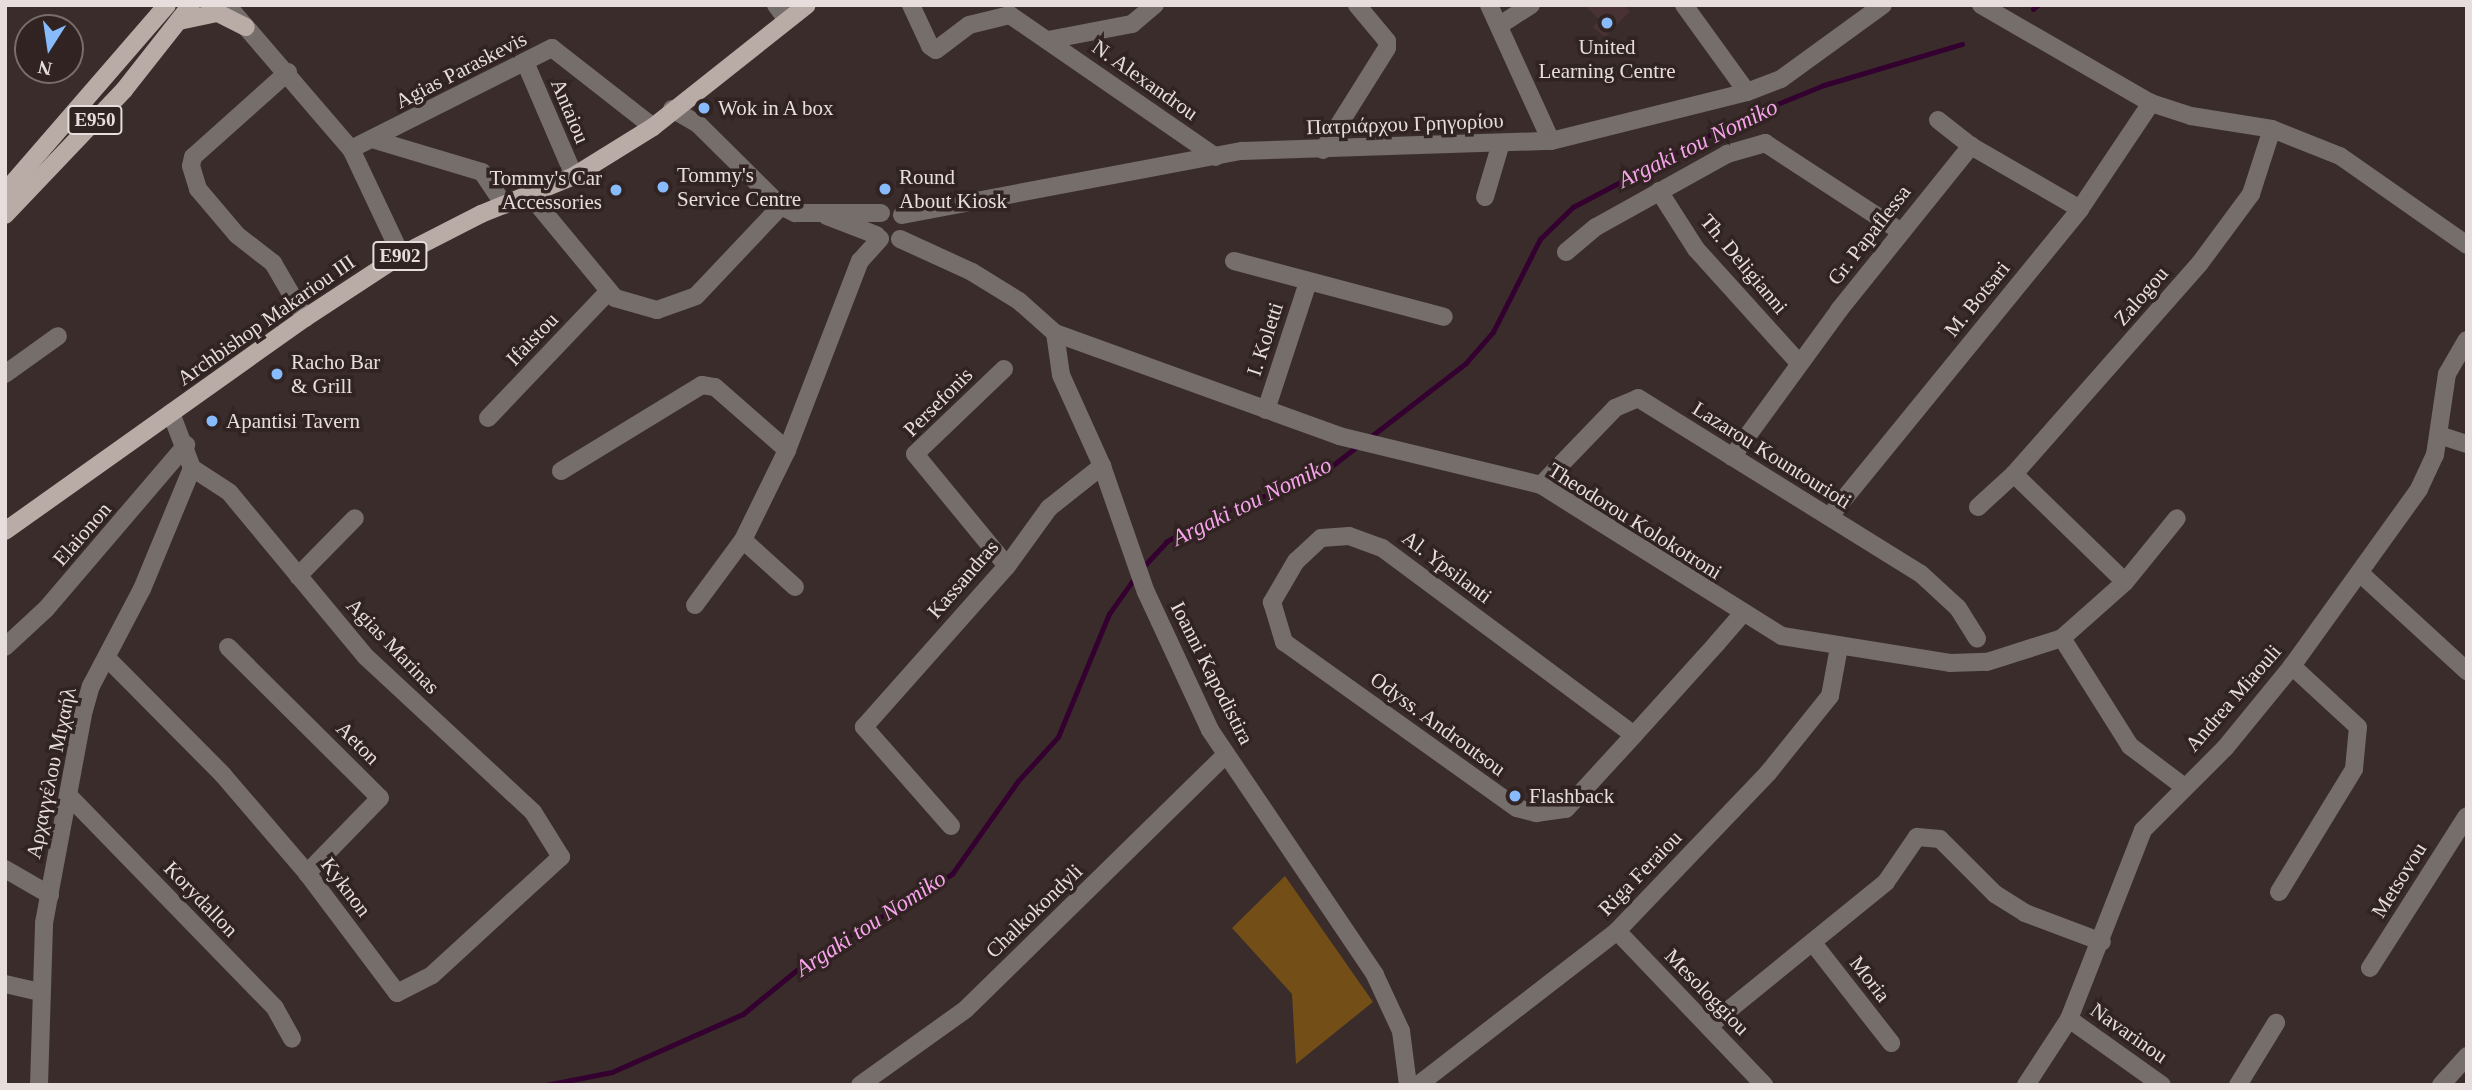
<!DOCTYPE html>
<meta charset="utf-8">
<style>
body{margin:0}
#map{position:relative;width:2472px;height:1090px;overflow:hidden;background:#3a2c2b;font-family:"Times New Roman",serif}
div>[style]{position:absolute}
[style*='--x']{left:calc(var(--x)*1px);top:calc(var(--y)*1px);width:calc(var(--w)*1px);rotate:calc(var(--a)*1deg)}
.built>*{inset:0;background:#483332}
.green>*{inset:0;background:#734f17}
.stream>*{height:4.5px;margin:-2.25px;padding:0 2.25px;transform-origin:2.25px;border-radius:2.25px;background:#33002f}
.minor>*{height:18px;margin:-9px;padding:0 9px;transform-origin:9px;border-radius:9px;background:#756e6b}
.major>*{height:18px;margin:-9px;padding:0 9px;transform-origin:9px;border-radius:9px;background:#b9aca6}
.dots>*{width:19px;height:19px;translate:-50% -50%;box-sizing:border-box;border:4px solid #302322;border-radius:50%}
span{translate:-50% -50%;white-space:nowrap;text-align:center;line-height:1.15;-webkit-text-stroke:7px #302322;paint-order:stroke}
.shield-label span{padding:2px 5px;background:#302322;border:2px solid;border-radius:5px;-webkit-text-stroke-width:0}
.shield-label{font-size:19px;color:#e6dddc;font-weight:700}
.poi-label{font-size:21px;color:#e6dddc}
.left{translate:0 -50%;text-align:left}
.right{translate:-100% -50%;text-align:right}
.street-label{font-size:21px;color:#e6dddc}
.water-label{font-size:23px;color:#f8a4ed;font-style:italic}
.frame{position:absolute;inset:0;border:7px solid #e6dddc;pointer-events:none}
.north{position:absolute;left:14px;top:14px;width:70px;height:70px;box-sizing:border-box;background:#302322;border:2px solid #796d6c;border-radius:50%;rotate:192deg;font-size:19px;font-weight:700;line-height:28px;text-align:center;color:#e6dddc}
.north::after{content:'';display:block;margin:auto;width:24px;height:32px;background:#87bbfb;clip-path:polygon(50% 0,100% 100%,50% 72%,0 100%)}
</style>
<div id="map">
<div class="built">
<div style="clip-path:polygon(1584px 5px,1623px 5px,1630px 11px,1605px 37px,1593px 27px,1600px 20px)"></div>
</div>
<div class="green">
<div style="clip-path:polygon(1285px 876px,1373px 1002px,1296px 1064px,1292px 994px,1232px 928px)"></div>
</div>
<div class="stream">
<div style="--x:2033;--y:9;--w:6;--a:-39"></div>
<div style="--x:1369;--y:438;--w:123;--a:-37.7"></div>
<div style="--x:1466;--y:363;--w:41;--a:-48.9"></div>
<div style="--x:1493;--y:332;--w:104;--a:-63.2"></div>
<div style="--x:1540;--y:239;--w:46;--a:-44.1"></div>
<div style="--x:1573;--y:207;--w:187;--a:-27.8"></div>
<div style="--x:1738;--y:120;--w:93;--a:-22.1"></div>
<div style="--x:1824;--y:85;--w:144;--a:-16.5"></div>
<div style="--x:1144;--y:566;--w:33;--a:-47"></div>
<div style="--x:1166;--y:542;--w:42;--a:-30.3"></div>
<div style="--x:1202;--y:521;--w:131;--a:-21.9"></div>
<div style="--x:1324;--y:472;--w:44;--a:-37.6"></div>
<div style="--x:546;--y:1085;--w:67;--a:-11.1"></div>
<div style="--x:612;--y:1072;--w:143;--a:-23.9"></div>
<div style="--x:743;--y:1014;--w:85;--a:-39.3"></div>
<div style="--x:809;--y:960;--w:167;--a:-31"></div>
<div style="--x:952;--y:874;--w:114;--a:-54.6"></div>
<div style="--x:1018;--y:781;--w:59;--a:-47.7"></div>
<div style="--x:1058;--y:737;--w:133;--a:-67.5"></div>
<div style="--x:1109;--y:614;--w:47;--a:-54.6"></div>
</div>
<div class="minor">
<div style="--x:227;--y:5;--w:190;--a:49.3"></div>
<div style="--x:351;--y:149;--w:117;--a:64.7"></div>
<div style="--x:776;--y:5;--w:17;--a:54"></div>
<div style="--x:911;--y:5;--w:45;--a:65.1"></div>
<div style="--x:930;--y:46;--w:7;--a:34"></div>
<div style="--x:936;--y:50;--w:41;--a:-37.1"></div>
<div style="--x:969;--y:25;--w:42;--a:-13.7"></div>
<div style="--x:1010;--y:15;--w:250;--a:34.6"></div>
<div style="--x:1489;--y:5;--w:149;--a:65.5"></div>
<div style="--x:1684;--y:5;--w:107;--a:54.1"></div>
<div style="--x:1981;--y:5;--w:196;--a:30"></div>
<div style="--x:2151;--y:103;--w:42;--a:18"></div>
<div style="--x:2191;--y:116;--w:82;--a:9.1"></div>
<div style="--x:2272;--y:129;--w:73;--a:21.7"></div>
<div style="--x:2340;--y:156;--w:155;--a:35"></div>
<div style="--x:1500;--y:25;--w:37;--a:-33"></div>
<div style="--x:1048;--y:40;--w:86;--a:-10.8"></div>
<div style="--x:1132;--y:24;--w:30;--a:-40"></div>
<div style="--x:525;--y:62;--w:124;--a:66.7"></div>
<div style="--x:288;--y:72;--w:127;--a:138.2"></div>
<div style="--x:193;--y:157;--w:9;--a:103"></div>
<div style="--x:191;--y:166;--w:24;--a:73"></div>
<div style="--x:198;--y:189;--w:60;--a:49.7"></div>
<div style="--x:237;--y:235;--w:46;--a:37.9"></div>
<div style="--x:273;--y:263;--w:64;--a:59.8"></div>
<div style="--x:672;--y:109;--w:30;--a:30"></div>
<div style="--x:698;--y:124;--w:117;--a:44.7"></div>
<div style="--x:781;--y:206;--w:16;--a:27"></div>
<div style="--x:795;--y:213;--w:86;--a:0"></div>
<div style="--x:1938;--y:120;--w:42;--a:38.2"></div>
<div style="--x:375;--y:140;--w:112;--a:16.7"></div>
<div style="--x:482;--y:172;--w:40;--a:56"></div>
<div style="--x:351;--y:149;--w:225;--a:-26.7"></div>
<div style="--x:552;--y:48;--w:128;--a:38"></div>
<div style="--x:1323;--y:150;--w:120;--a:-57.9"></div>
<div style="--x:1387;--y:48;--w:7;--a:-90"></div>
<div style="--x:1387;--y:41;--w:47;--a:-129.8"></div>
<div style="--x:1659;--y:191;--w:69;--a:57.5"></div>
<div style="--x:1696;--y:249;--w:154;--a:47.9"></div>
<div style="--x:529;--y:194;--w:135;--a:50.4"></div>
<div style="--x:615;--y:298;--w:44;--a:15.9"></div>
<div style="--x:657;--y:310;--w:41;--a:-19.7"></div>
<div style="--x:696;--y:296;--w:124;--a:-46.6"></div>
<div style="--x:1485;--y:197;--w:56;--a:-73.5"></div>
<div style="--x:902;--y:215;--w:346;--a:-10.7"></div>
<div style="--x:1242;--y:151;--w:309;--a:-1.9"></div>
<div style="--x:1551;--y:141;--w:202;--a:-14"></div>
<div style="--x:1747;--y:92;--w:36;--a:-21"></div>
<div style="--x:1781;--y:79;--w:126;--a:-36"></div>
<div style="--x:827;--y:216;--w:53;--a:21.2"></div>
<div style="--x:900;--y:239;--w:79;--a:24.6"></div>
<div style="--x:972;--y:272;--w:55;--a:31.7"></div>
<div style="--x:1019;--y:301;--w:48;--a:41.6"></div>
<div style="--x:1055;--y:333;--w:302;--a:19.9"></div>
<div style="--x:1339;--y:436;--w:208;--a:13.6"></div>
<div style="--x:1541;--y:485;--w:284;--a:32.1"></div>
<div style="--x:1782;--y:636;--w:170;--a:9.1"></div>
<div style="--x:1950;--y:663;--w:37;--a:-2"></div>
<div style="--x:1987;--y:662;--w:79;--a:-17.7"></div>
<div style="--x:2062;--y:638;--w:84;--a:-41.6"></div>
<div style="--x:2125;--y:582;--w:82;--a:-50.9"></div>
<div style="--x:1566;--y:252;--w:39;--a:-40"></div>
<div style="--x:1596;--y:227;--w:150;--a:-29.1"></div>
<div style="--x:1727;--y:154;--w:40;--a:-16"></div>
<div style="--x:1765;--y:143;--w:161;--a:33.1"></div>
<div style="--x:1234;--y:261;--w:217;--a:14.9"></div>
<div style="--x:1055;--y:333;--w:42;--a:81.9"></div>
<div style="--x:1061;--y:375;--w:100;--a:65.7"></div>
<div style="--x:1102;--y:466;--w:133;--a:70.8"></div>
<div style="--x:1146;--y:592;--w:152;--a:65.1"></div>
<div style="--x:1210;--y:730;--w:295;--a:56"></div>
<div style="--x:1375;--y:975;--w:62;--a:65.1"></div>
<div style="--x:1401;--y:1031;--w:54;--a:82.6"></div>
<div style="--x:1004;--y:369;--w:123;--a:136.3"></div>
<div style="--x:915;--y:454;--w:145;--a:50.6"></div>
<div style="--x:5;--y:374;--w:65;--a:-35.6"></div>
<div style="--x:1266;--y:410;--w:135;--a:-71.8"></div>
<div style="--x:488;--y:418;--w:175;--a:-46.4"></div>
<div style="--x:2439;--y:435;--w:29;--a:18"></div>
<div style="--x:1732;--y:457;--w:182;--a:-53.9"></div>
<div style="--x:1839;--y:310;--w:211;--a:-51.2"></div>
<div style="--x:1971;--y:146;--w:126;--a:30"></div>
<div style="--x:561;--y:471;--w:165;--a:-31.4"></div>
<div style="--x:702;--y:385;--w:13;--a:9"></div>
<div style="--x:715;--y:387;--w:96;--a:41.2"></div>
<div style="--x:2014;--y:474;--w:155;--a:44.2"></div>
<div style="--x:1541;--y:485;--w:107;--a:-46.1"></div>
<div style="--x:1615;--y:408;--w:25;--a:-23"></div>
<div style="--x:1638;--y:398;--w:333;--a:31.9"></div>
<div style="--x:1921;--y:574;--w:50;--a:42.6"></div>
<div style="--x:1958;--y:608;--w:36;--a:58"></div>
<div style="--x:1978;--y:507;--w:49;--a:-42.5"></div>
<div style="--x:2014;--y:474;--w:281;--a:-48.6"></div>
<div style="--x:2200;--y:263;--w:86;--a:-53.5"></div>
<div style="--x:2251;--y:194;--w:68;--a:-72.1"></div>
<div style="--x:1830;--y:516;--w:396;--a:-50.8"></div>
<div style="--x:2080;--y:209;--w:128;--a:-56.2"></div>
<div style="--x:743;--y:540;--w:70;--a:42.1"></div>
<div style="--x:2361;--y:574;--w:144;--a:42.5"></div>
<div style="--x:298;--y:576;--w:81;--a:-45.5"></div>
<div style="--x:695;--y:605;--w:81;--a:-53.6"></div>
<div style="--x:743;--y:540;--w:100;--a:-63.9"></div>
<div style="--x:787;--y:450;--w:203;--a:-68.9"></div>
<div style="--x:860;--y:261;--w:30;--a:-48"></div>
<div style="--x:2062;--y:638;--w:128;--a:57.8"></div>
<div style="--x:2130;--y:746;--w:66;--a:37"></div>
<div style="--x:5;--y:647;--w:56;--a:-42.8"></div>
<div style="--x:46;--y:609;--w:216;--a:-49.5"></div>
<div style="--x:228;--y:647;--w:214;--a:44.8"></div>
<div style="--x:380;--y:798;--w:105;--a:134.2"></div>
<div style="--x:107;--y:658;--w:165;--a:45.2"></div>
<div style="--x:223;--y:775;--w:129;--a:49.4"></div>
<div style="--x:307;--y:873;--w:150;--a:53.1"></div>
<div style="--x:397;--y:993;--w:39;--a:-27"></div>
<div style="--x:432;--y:975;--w:175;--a:-42.5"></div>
<div style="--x:561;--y:857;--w:53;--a:-121.9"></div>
<div style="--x:533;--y:812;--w:228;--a:-137.1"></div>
<div style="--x:366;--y:657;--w:214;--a:-129.7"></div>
<div style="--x:229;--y:492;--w:44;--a:-147"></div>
<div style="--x:1634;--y:735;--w:314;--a:-143.4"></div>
<div style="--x:1382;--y:548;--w:35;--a:-160"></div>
<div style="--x:1349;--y:536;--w:28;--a:176"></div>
<div style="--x:1321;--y:538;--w:34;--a:137"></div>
<div style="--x:1296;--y:561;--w:48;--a:120.3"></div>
<div style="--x:1272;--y:602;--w:42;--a:73.3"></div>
<div style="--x:1284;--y:642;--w:286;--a:35.5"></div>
<div style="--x:1517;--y:808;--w:20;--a:15"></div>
<div style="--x:1536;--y:813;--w:30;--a:-8"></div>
<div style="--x:1566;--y:809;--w:100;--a:-47.4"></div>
<div style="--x:1634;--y:735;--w:124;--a:-47.9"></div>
<div style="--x:1717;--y:643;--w:38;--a:-49"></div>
<div style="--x:70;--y:797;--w:294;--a:45.8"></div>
<div style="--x:275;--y:1008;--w:35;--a:61"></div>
<div style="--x:951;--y:826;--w:132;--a:-131.3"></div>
<div style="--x:864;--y:727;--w:215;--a:-48.4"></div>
<div style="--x:1007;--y:566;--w:72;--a:-54.1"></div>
<div style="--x:1049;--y:508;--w:68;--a:-38.4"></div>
<div style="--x:5;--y:869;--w:52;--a:30"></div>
<div style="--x:2279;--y:892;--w:144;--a:-58.6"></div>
<div style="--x:2354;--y:769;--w:42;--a:-84.6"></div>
<div style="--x:2358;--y:727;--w:90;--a:-137.3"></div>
<div style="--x:1617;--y:931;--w:213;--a:46.3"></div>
<div style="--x:1813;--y:943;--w:127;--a:52"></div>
<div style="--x:2370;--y:968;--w:180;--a:-57.5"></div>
<div style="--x:5;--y:984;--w:37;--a:13"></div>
<div style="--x:2069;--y:1019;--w:114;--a:35.4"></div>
<div style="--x:1709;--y:1026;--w:228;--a:-39.1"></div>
<div style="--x:1886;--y:882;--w:55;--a:-55.4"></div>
<div style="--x:1917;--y:837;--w:23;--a:5"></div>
<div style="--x:1940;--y:839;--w:78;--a:45"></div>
<div style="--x:1995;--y:894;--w:36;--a:32"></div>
<div style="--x:2025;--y:913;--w:82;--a:20.6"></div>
<div style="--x:39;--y:1085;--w:162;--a:-88.2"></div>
<div style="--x:44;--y:923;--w:217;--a:-79.4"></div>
<div style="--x:84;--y:710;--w:25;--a:-74"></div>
<div style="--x:91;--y:686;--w:110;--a:-62.3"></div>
<div style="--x:142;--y:589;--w:131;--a:-67.5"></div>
<div style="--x:192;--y:468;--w:59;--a:-110.9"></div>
<div style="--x:860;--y:1085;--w:130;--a:-35.6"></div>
<div style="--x:966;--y:1009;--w:364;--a:-44.4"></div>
<div style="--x:1418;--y:1085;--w:252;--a:-37.7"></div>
<div style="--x:1617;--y:931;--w:219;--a:-46.3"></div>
<div style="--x:1768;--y:773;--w:99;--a:-51.2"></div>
<div style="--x:1830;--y:696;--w:50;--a:-79.6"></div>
<div style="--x:2026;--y:1085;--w:79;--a:-56.9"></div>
<div style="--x:2069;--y:1019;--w:203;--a:-68.6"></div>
<div style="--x:2143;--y:830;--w:116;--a:-45"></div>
<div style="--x:2225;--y:748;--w:106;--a:-50.7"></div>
<div style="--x:2292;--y:666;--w:218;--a:-54.3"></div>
<div style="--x:2419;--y:489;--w:38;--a:-65"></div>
<div style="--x:2435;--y:455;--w:82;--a:-81.6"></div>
<div style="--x:2447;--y:374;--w:39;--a:-60"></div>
<div style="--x:2238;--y:1085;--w:73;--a:-58.5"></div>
<div style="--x:2441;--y:1085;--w:39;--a:-48"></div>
</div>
<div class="major">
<div style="--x:179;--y:21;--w:40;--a:-12"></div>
<div style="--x:218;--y:13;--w:31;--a:27"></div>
<div style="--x:5;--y:192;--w:247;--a:-49.1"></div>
<div style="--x:5;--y:215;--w:173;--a:-46.4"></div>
<div style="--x:124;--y:90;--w:108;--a:-51.8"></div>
<div style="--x:5;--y:531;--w:368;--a:-35.4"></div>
<div style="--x:305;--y:318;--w:115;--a:-33.3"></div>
<div style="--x:401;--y:255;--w:90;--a:-27.1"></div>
<div style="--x:481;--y:214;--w:100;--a:-22.2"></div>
<div style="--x:574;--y:176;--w:93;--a:-31.8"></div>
<div style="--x:653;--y:127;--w:196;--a:-38.4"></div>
</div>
<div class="dots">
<div style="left:1607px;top:23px;background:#87bbfb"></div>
<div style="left:704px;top:108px;background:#87bbfb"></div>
<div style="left:663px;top:187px;background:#87bbfb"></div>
<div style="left:885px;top:189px;background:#87bbfb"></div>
<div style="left:616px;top:190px;background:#87bbfb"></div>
<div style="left:277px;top:374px;background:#87bbfb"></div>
<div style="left:212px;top:421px;background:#87bbfb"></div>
<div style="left:1515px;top:796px;background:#87bbfb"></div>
</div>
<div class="shield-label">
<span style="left:95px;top:120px">E950</span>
<span style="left:400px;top:256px">E902</span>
</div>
<div class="poi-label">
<span style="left:1607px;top:59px">United<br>Learning Centre</span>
<span class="left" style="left:718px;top:108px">Wok in A box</span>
<span class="left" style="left:677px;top:187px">Tommy's<br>Service Centre</span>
<span class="left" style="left:899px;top:189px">Round<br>About Kiosk</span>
<span class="right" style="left:602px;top:190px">Tommy's Car<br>Accessories</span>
<span class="left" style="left:291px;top:374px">Racho Bar<br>&amp; Grill</span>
<span class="left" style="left:226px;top:421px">Apantisi Tavern</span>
<span class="left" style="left:1529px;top:796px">Flashback</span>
</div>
<div class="street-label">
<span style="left:461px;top:70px;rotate:-27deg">Agias Paraskevis</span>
<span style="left:1145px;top:80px;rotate:35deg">N. Alexandrou</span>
<span style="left:570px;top:111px;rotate:67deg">Antaiou</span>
<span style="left:1405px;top:124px;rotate:-2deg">Πατριάρχου Γρηγορίου</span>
<span style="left:1869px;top:235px;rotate:-52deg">Gr. Papaflessa</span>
<span style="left:1744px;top:264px;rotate:50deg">Th. Deligianni</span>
<span style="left:2141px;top:296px;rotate:-49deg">Zalogou</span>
<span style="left:1977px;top:299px;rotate:-51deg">M. Botsari</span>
<span style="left:266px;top:320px;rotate:-35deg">Archbishop Makariou III</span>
<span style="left:532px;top:339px;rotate:-46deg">Ifaistou</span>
<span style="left:1265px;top:339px;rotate:-72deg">I. Koletti</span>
<span style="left:938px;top:402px;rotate:-45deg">Persefonis</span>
<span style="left:1772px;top:455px;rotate:32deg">Lazarou Kountourioti</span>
<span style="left:1635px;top:521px;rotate:32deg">Theodorou Kolokotroni</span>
<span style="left:82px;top:534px;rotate:-49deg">Elaionon</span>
<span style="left:1447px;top:567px;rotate:37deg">Al. Ypsilanti</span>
<span style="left:963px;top:579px;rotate:-49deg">Kassandras</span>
<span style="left:393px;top:646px;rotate:46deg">Agias Marinas</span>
<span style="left:1212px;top:673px;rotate:63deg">Ioanni Kapodistira</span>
<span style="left:2233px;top:698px;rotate:-49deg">Andrea Miaouli</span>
<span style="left:1438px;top:724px;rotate:36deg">Odyss. Androutsou</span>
<span style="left:358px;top:743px;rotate:45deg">Aeton</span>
<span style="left:51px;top:773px;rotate:-78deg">Αρχαγγέλου Μιχαήλ</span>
<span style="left:1640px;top:873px;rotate:-46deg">Riga Feraiou</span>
<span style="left:2399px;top:880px;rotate:-58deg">Metsovou</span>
<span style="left:346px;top:887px;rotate:53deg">Kyknon</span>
<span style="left:201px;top:899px;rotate:46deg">Korydallon</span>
<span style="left:1034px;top:911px;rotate:-44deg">Chalkokondyli</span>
<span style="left:1870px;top:979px;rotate:52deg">Moria</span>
<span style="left:1707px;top:992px;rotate:46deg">Mesologgiou</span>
<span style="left:2129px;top:1033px;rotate:35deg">Navarinou</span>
</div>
<div class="water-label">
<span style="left:1698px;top:144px;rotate:-26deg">Argaki tou Nomiko</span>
<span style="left:1252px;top:502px;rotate:-26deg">Argaki tou Nomiko</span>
<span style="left:871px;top:924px;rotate:-33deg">Argaki tou Nomiko</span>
</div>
<div class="frame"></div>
<div class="north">N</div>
</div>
